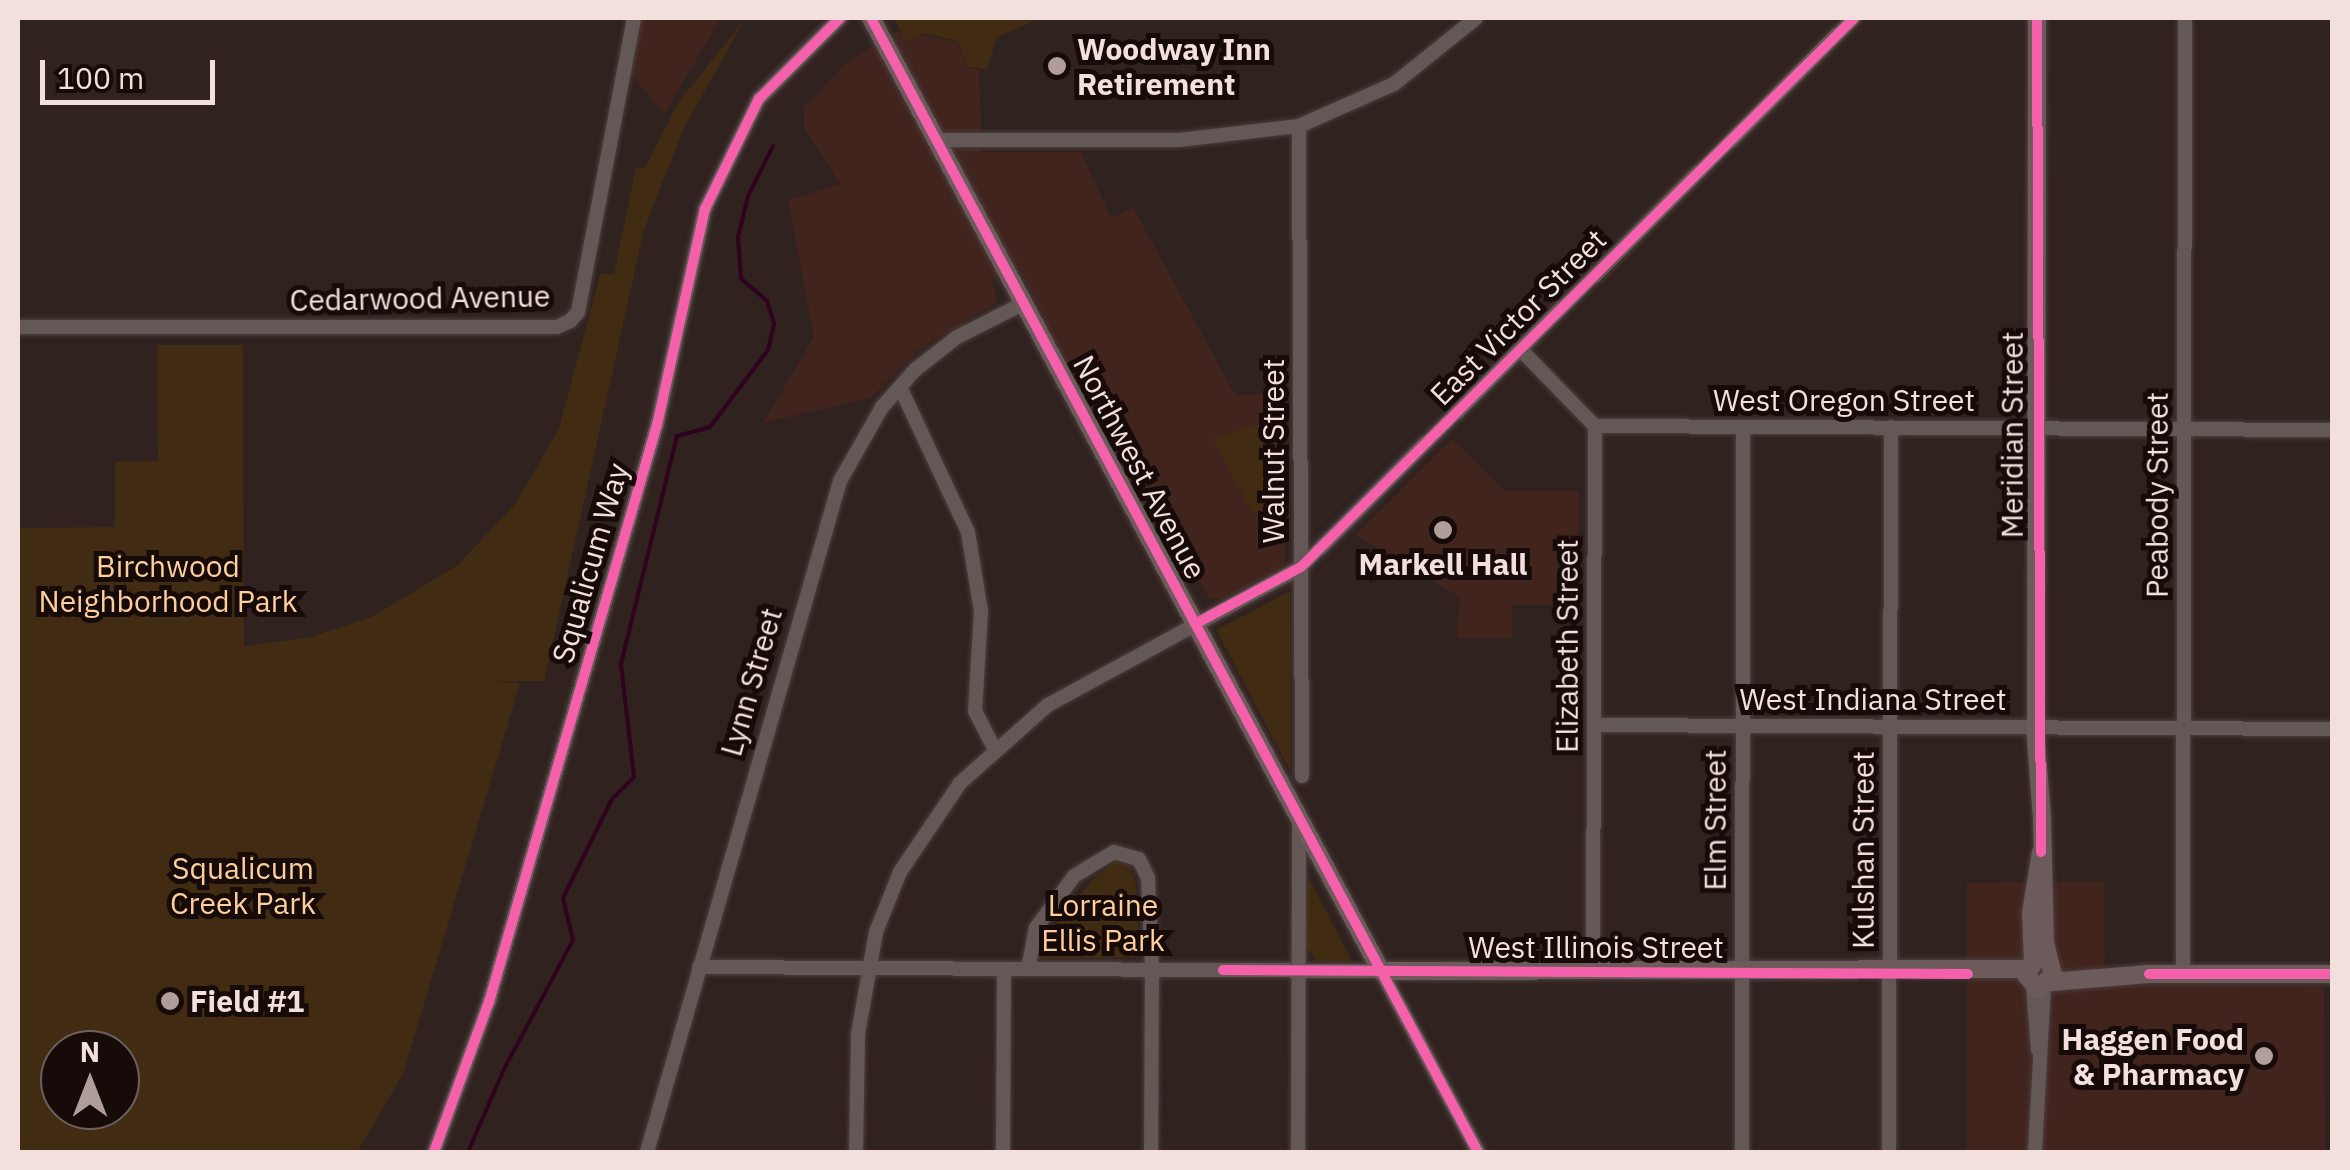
<!DOCTYPE html>
<style>
body{margin:0}
#map{position:relative;width:2350px;height:1170px;overflow:hidden;background:#30221f;font-family:"IBM Plex Sans",sans-serif}
div>[style]{position:absolute}
[style*='--x']{left:calc(var(--x)*1px);top:calc(var(--y)*1px);width:calc(var(--w)*1px);rotate:calc(var(--a)*1deg)}
.built>*{inset:0;background:#42241f}
.green>*{inset:0;background:#412b12}
.stream>*{height:4px;margin:-2px;padding:0 2px;transform-origin:2px;border-radius:2px;background:#2f031d}
.roads{filter:drop-shadow(0 0 2px #4b3e3d) drop-shadow(0 0 2px #4b3e3d)}
.minor>*{height:14px;margin:-7px;padding:0 7px;transform-origin:7px;border-radius:7px;background:#645856}
.major>*{height:18px;margin:-9px;padding:0 9px;transform-origin:9px;border-radius:9px;background:#6d5b5c}
.cycleway>*{height:10px;margin:-5px;padding:0 5px;transform-origin:5px;border-radius:5px;background:#f560ab}
.dots>*{width:28px;height:28px;translate:-50% -50%;box-sizing:border-box;border:5px solid #160b09;border-radius:50%}
span{translate:-50% -50%;white-space:nowrap;text-align:center;line-height:1.15;-webkit-text-stroke:10px #160b09;paint-order:stroke}
.poi-label{font-size:30px;color:#f3e0dd;font-weight:700}
.left{translate:0 -50%;text-align:left}
.right{translate:-100% -50%;text-align:right}
.street-label{font-size:30px;color:#f3e0dd}
.park-label{font-size:30px;color:#fecf9c}
.frame{position:absolute;inset:0;border:20px solid #f3e0dd;pointer-events:none}
.north{position:absolute;left:40px;top:1030px;width:100px;height:100px;box-sizing:border-box;background:#160b09;border:2px solid #6e605e;border-radius:50%;rotate:0deg;font-size:28px;font-weight:700;line-height:40px;text-align:center;color:#f3e0dd}
.north::after{content:'';display:block;margin:auto;width:35px;height:45px;background:#af9e9a;clip-path:polygon(50% 0,100% 100%,50% 72%,0 100%)}
.scale{position:absolute;left:40px;top:60px;width:175px;height:45px;box-sizing:border-box;border:5px solid #f3e0dd;border-top:0;padding-left:12px;font-size:30px;line-height:35px;white-space:nowrap;color:#f3e0dd;-webkit-text-stroke:8px #160b09;paint-order:stroke}
</style>
<div id="map">
<div class="built">
<div style="clip-path:polygon(642px 18px,721px 18px,664px 114px,629px 72px)"></div>
<div style="clip-path:polygon(897px 31px,958px 42px,967px 68px,979px 69px,982px 152px,1081px 152px,1111px 218px,1133px 207px,1235px 395px,1285px 394px,1285px 565px,1225px 600px,1209px 598px,1126px 453px,1118px 457px,1018px 268px,992px 281px,997px 302px,916px 352px,872px 397px,763px 423px,814px 337px,788px 200px,840px 184px,804px 127px,804px 107px,850px 60px)"></div>
<div style="clip-path:polygon(1452px 439px,1504px 491px,1579px 491px,1578px 605px,1512px 605px,1512px 638px,1457px 638px,1460px 597px,1355px 535px)"></div>
<div style="clip-path:polygon(2104px 881px,2105px 984px,2324px 986px,2325px 1152px,1967px 1152px,1967px 883px)"></div>
</div>
<div class="green">
<div style="clip-path:polygon(894px 18px,1041px 18px,997px 37px,987px 69px,968px 67px,958px 41px,921px 33px,906px 41px)"></div>
<div style="clip-path:polygon(evenodd,745px 19px,684px 128px,644px 230px,544px 681px,487px 681px,520px 683px,403px 1074px,357px 1152px,18px 1152px,18px 528px,115px 527px,115px 462px,158px 461px,157px 345px,243px 345px,244px 646px,311px 637px,372px 617px,458px 565px,515px 504px,559px 429px,600px 274px,614px 274px,636px 167px,645px 168px,678px 103px,745px 19px,120px 1050px,120px 1110px,60px 1110px,60px 1050px,120px 1050px)"></div>
<div style="clip-path:polygon(1283px 417px,1283px 463px,1275px 475px,1284px 497px,1253px 513px,1212px 438px)"></div>
<div style="clip-path:polygon(1290px 591px,1291px 772px,1216px 630px)"></div>
<div style="clip-path:polygon(1116px 861px,1129px 865px,1136px 884px,1140px 957px,1029px 959px,1093px 879px)"></div>
<div style="clip-path:polygon(1308px 877px,1350px 957px,1349px 962px,1317px 961px,1305px 946px)"></div>
</div>
<div class="stream">
<div style="--x:1161;--y:18;--w:5;--a:0"></div>
<div style="--x:468;--y:1152;--w:93;--a:-66.5"></div>
<div style="--x:505;--y:1067;--w:144;--a:-61.8"></div>
<div style="--x:573;--y:940;--w:43;--a:-103.4"></div>
<div style="--x:563;--y:898;--w:110;--a:-63.7"></div>
<div style="--x:612;--y:799;--w:31;--a:-45"></div>
<div style="--x:634;--y:777;--w:114;--a:-96.6"></div>
<div style="--x:621;--y:664;--w:235;--a:-76.2"></div>
<div style="--x:677;--y:436;--w:34;--a:-15"></div>
<div style="--x:710;--y:427;--w:96;--a:-53"></div>
<div style="--x:768;--y:350;--w:28;--a:-77"></div>
<div style="--x:774;--y:323;--w:23;--a:-108"></div>
<div style="--x:767;--y:301;--w:35;--a:-139"></div>
<div style="--x:741;--y:278;--w:41;--a:-94.2"></div>
<div style="--x:738;--y:237;--w:42;--a:-76.3"></div>
<div style="--x:748;--y:196;--w:56;--a:-63.4"></div>
</div>
<div class="roads">
<div class="minor">
<div style="--x:1299;--y:126;--w:650;--a:89.74"></div>
<div style="--x:937;--y:140;--w:242;--a:0"></div>
<div style="--x:1179;--y:140;--w:121;--a:-6.7"></div>
<div style="--x:1299;--y:126;--w:104;--a:-23.9"></div>
<div style="--x:1394;--y:84;--w:105;--a:-38.8"></div>
<div style="--x:18;--y:327;--w:539;--a:0"></div>
<div style="--x:557;--y:327;--w:14;--a:-25"></div>
<div style="--x:570;--y:321;--w:12;--a:-48"></div>
<div style="--x:578;--y:312;--w:299;--a:-79.2"></div>
<div style="--x:1521;--y:350;--w:106;--a:45.8"></div>
<div style="--x:1595;--y:426;--w:546;--a:90.21"></div>
<div style="--x:900;--y:387;--w:160;--a:64.9"></div>
<div style="--x:968;--y:532;--w:80;--a:80.7"></div>
<div style="--x:981;--y:611;--w:100;--a:93.4"></div>
<div style="--x:975;--y:711;--w:42;--a:62.8"></div>
<div style="--x:1595;--y:426;--w:737;--a:0.31"></div>
<div style="--x:1594;--y:725;--w:738;--a:0.31"></div>
<div style="--x:699;--y:967;--w:682;--a:0.34"></div>
<div style="--x:1381;--y:971;--w:205;--a:61.8"></div>
<div style="--x:1028;--y:969;--w:42;--a:-79"></div>
<div style="--x:1036;--y:928;--w:64;--a:-53.8"></div>
<div style="--x:1074;--y:876;--w:47;--a:-31"></div>
<div style="--x:1114;--y:852;--w:26;--a:16"></div>
<div style="--x:1139;--y:859;--w:21;--a:65"></div>
<div style="--x:1148;--y:878;--w:92;--a:87.5"></div>
<div style="--x:1152;--y:970;--w:182;--a:90.3"></div>
<div style="--x:2183;--y:974;--w:956;--a:-89.88"></div>
<div style="--x:2033;--y:987;--w:63;--a:85.5"></div>
<div style="--x:434;--y:1152;--w:160;--a:-69.9"></div>
<div style="--x:489;--y:1002;--w:601;--a:-73.77"></div>
<div style="--x:657;--y:425;--w:221;--a:-77.5"></div>
<div style="--x:705;--y:209;--w:123;--a:-63.9"></div>
<div style="--x:759;--y:99;--w:115;--a:-45"></div>
<div style="--x:647;--y:1152;--w:698;--a:-73.95"></div>
<div style="--x:840;--y:481;--w:85;--a:-60.4"></div>
<div style="--x:882;--y:407;--w:50;--a:-48.3"></div>
<div style="--x:915;--y:370;--w:53;--a:-38.2"></div>
<div style="--x:957;--y:337;--w:75;--a:-26.9"></div>
<div style="--x:856;--y:1152;--w:118;--a:-89"></div>
<div style="--x:858;--y:1034;--w:104;--a:-80"></div>
<div style="--x:876;--y:932;--w:65;--a:-68.2"></div>
<div style="--x:900;--y:872;--w:107;--a:-56"></div>
<div style="--x:960;--y:783;--w:118;--a:-41.6"></div>
<div style="--x:1048;--y:705;--w:288;--a:-28.6"></div>
<div style="--x:1301;--y:567;--w:779;--a:-44.79"></div>
<div style="--x:1003;--y:1152;--w:183;--a:-89.7"></div>
<div style="--x:1298;--y:1152;--w:334;--a:-89.8"></div>
<div style="--x:1742;--y:1152;--w:725;--a:-89.92"></div>
<div style="--x:1889;--y:1152;--w:725;--a:-89.84"></div>
<div style="--x:2035;--y:1152;--w:164;--a:-86.9"></div>
</div>
<div class="major">
<div style="--x:871;--y:18;--w:1081;--a:61.85"></div>
<div style="--x:1381;--y:971;--w:647;--a:-0.18"></div>
<div style="--x:2037;--y:18;--w:721;--a:90.08"></div>
<div style="--x:2036;--y:739;--w:80;--a:85.7"></div>
<div style="--x:2042;--y:819;--w:124;--a:88.6"></div>
<div style="--x:2045;--y:943;--w:33;--a:76"></div>
<div style="--x:2053;--y:975;--w:21;--a:137"></div>
<div style="--x:2038;--y:989;--w:18;--a:-131"></div>
<div style="--x:2026;--y:975;--w:13;--a:-58"></div>
<div style="--x:2033;--y:964;--w:51;--a:-92.2"></div>
<div style="--x:2031;--y:913;--w:62;--a:-80.7"></div>
<div style="--x:2051;--y:982;--w:98;--a:-4.7"></div>
<div style="--x:2149;--y:974;--w:183;--a:0"></div>
</div>
</div>
<div class="cycleway">
<div style="--x:871;--y:18;--w:1286;--a:61.84"></div>
<div style="--x:2037;--y:18;--w:834;--a:89.73"></div>
<div style="--x:1195;--y:624;--w:120;--a:-28.3"></div>
<div style="--x:1301;--y:567;--w:779;--a:-44.79"></div>
<div style="--x:1223;--y:970;--w:745;--a:0.31"></div>
<div style="--x:2149;--y:974;--w:183;--a:0"></div>
<div style="--x:434;--y:1152;--w:160;--a:-69.9"></div>
<div style="--x:489;--y:1002;--w:601;--a:-73.77"></div>
<div style="--x:657;--y:425;--w:221;--a:-77.5"></div>
<div style="--x:705;--y:209;--w:123;--a:-63.9"></div>
<div style="--x:759;--y:99;--w:115;--a:-45"></div>
</div>
<div class="dots">
<div style="left:1057px;top:66px;background:#af9e9a"></div>
<div style="left:1443px;top:530px;background:#af9e9a"></div>
<div style="left:170px;top:1001px;background:#af9e9a"></div>
<div style="left:2264px;top:1056px;background:#af9e9a"></div>
</div>
<div class="poi-label">
<span class="left" style="left:1077px;top:66px">Woodway Inn<br>Retirement</span>
<span style="left:1443px;top:564px">Markell Hall</span>
<span class="left" style="left:190px;top:1001px">Field #1</span>
<span class="right" style="left:2244px;top:1056px">Haggen Food<br>&amp; Pharmacy</span>
</div>
<div class="street-label">
<span style="left:420px;top:298px;rotate:-1deg">Cedarwood Avenue</span>
<span style="left:1518px;top:317px;rotate:-45deg">East Victor Street</span>
<span style="left:1844px;top:400px">West Oregon Street</span>
<span style="left:2012px;top:435px;rotate:-90deg">Meridian Street</span>
<span style="left:1273px;top:451px;rotate:-90deg">Walnut Street</span>
<span style="left:1140px;top:467px;rotate:62deg">Northwest Avenue</span>
<span style="left:2157px;top:495px;rotate:-90deg">Peabody Street</span>
<span style="left:590px;top:563px;rotate:-74deg">Squalicum Way</span>
<span style="left:1567px;top:646px;rotate:-90deg">Elizabeth Street</span>
<span style="left:751px;top:682px;rotate:-74deg">Lynn Street</span>
<span style="left:1873px;top:699px">West Indiana Street</span>
<span style="left:1715px;top:820px;rotate:-90deg">Elm Street</span>
<span style="left:1863px;top:850px;rotate:-90deg">Kulshan Street</span>
<span style="left:1596px;top:947px">West Illinois Street</span>
</div>
<div class="park-label">
<span style="left:168px;top:583px">Birchwood<br>Neighborhood Park</span>
<span style="left:243px;top:885px">Squalicum<br>Creek Park</span>
<span style="left:1103px;top:922px">Lorraine<br>Ellis Park</span>
</div>
<div class="frame"></div>
<div class="north">N</div>
<div class="scale">100 m</div>
</div>
